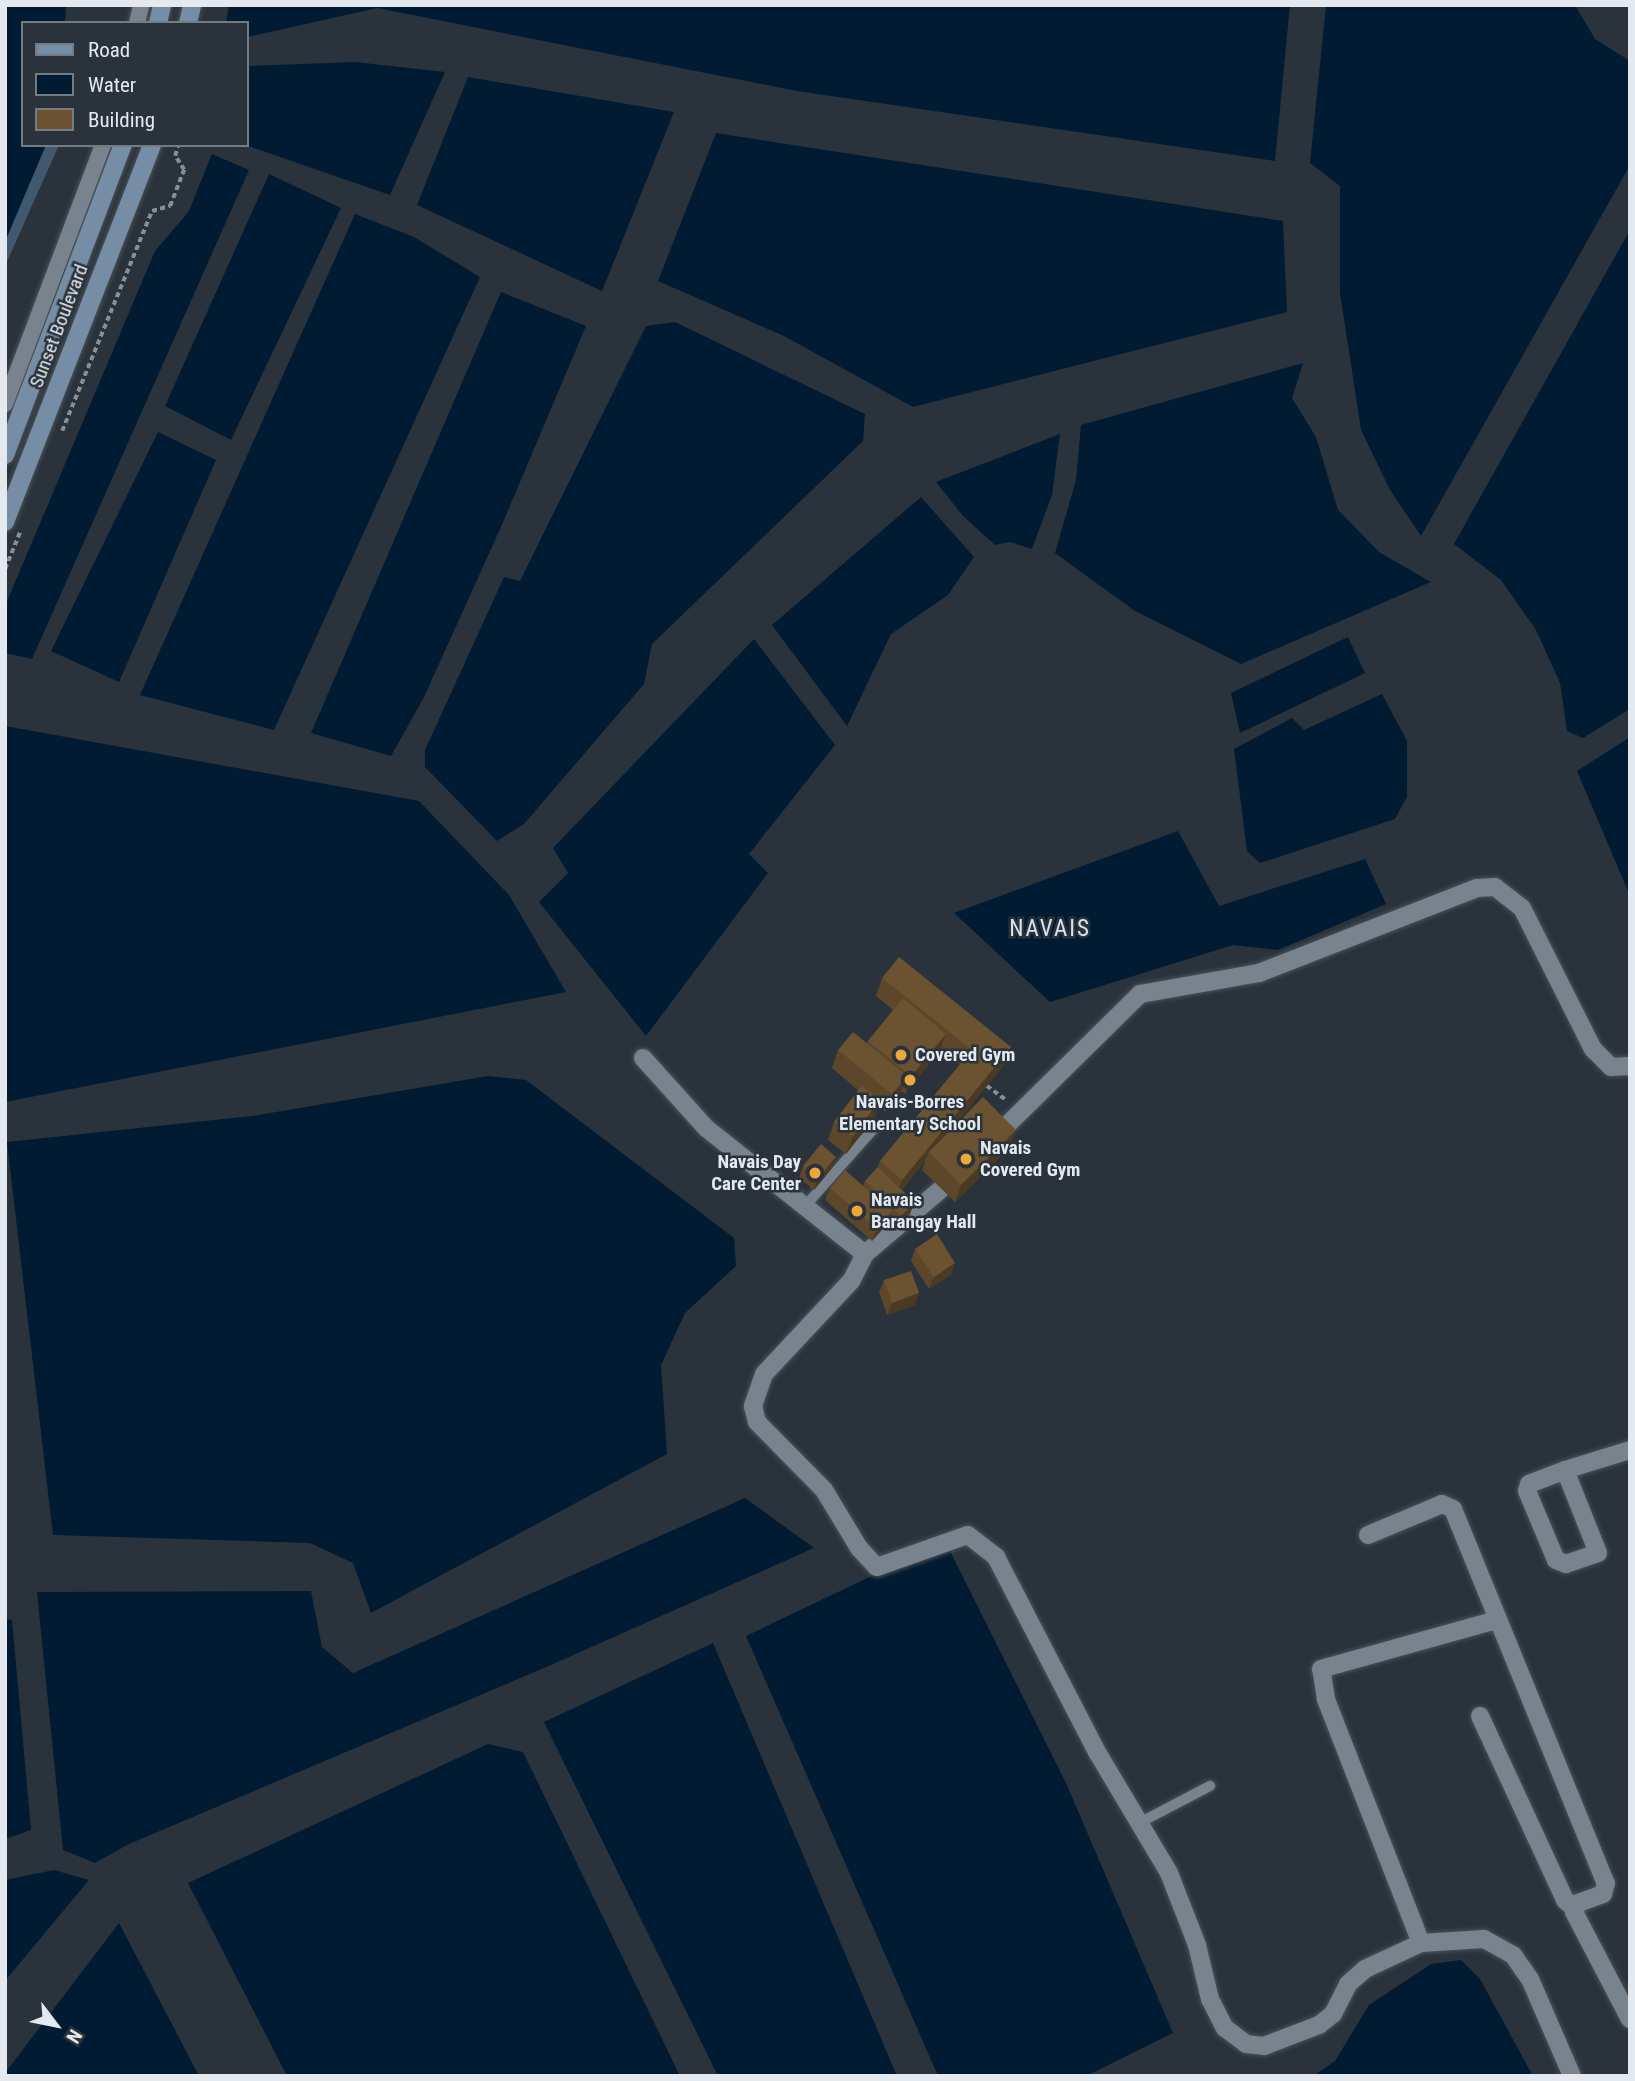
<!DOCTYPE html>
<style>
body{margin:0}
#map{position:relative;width:1635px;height:2081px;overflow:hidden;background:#2a333b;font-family:"Roboto Condensed",sans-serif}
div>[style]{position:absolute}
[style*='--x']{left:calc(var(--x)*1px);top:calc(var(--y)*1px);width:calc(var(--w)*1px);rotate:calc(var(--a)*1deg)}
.green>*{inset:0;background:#41596f}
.water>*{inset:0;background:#011b33}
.path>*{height:3.5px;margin-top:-1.75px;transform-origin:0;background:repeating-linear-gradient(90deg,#888f96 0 5px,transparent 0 8.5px)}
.roads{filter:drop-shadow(0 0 2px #495057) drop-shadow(0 0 2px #495057)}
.service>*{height:10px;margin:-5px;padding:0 5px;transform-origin:5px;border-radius:5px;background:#79838d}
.pedestrian>*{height:16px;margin:-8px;padding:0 8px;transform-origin:8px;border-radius:8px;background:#79838d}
.minor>*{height:18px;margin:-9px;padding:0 9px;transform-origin:9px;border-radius:9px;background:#79838d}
.secondary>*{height:18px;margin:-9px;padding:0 9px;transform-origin:9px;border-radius:9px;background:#768ea5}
.wall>*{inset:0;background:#5c472b}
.shaded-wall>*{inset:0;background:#4b3a23}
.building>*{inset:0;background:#6b5332}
.dots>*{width:19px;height:19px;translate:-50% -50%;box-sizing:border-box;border:4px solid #2a333b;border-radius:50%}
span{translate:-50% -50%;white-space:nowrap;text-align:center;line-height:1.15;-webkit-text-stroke:5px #2a333b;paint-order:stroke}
.street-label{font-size:19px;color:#e4e9ef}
.poi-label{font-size:19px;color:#e4e9ef;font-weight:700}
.left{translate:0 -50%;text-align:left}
.right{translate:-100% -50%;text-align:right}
.quarter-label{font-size:23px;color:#d8e3ed;letter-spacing:2px}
.frame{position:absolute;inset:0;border:7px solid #e4e9ef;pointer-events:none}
.legend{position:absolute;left:21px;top:21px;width:228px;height:126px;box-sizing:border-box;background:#2a333b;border:2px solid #747c83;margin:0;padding:9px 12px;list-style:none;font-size:21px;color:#e4e9ef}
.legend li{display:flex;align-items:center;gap:14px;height:35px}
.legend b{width:35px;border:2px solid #747c83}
.north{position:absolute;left:21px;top:1990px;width:70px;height:70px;-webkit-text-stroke:5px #2a333b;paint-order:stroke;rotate:122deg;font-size:19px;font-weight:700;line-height:28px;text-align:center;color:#e4e9ef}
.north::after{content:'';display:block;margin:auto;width:24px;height:32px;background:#e4e9ef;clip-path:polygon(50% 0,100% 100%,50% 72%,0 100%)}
</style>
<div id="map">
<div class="green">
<div style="clip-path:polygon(23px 145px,59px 145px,5px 266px,5px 177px)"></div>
</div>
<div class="water">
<div style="clip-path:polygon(5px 5px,66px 5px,65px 23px,23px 23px,23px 145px,46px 145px,5px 242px)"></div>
<div style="clip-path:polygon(229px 5px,1290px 5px,1275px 161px,797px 91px,377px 8px,247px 37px,247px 23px,226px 23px)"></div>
<div style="clip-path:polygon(1326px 5px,1575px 5px,1595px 39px,1630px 61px,1630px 165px,1421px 536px,1390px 490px,1361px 430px,1340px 293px,1340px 186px,1310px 163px)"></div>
<div style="clip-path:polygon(355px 62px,445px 72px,390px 195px,245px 145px,247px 66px)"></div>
<div style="clip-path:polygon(468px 77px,674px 112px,602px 291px,417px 205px)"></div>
<div style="clip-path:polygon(716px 133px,1283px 221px,1287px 312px,913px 407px,784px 336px,658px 281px)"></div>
<div style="clip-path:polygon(212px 154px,249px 170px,32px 659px,5px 653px,5px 606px,155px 251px,189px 211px)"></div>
<div style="clip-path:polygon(269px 174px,341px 208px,231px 440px,165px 406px)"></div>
<div style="clip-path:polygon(355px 214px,414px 237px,480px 277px,274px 730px,140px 695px)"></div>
<div style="clip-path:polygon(1630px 230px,1630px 709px,1583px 738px,1567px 731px,1560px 683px,1536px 630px,1501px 580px,1454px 544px)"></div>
<div style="clip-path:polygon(501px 292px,586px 326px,501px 527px,424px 697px,391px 756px,311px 733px)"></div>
<div style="clip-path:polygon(675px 322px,865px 414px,863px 441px,652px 644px,644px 684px,524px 824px,497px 841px,425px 767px,425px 750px,504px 577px,520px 581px,646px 326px)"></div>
<div style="clip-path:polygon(1303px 363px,1292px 398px,1316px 437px,1338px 510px,1379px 552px,1431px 582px,1241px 664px,1135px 611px,1055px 553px,1076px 480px,1081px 425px)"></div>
<div style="clip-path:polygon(158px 432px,216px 460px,119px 682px,51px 651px)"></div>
<div style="clip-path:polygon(1060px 434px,1052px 495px,1032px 549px,1010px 542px,995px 545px,963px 516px,936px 482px)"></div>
<div style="clip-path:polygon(921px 497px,974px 557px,948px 595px,891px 634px,847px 726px,772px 625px)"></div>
<div style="clip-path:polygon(1348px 637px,1365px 673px,1240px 733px,1231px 693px)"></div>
<div style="clip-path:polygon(754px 639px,835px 745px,749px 854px,768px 873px,646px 1036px,539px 902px,568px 873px,553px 848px)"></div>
<div style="clip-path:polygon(1382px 694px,1407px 741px,1407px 797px,1395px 819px,1260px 863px,1247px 851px,1234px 749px,1292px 718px,1304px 730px)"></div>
<div style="clip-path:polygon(5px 726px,419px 801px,509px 895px,566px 992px,5px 1102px)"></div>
<div style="clip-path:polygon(1630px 737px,1630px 896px,1577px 771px)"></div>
<div style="clip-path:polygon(1178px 831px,1219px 906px,1365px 859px,1386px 904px,1278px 950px,1233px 945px,1050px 1002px,954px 913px)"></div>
<div style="clip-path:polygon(488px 1076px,526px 1080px,734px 1238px,736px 1266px,685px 1313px,661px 1365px,667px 1454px,371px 1613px,353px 1563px,310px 1543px,53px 1535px,7px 1142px,252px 1116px)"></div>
<div style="clip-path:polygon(745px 1498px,814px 1548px,551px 1665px,129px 1844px,95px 1863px,63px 1850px,37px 1592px,311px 1591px,322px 1647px,353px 1673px)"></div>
<div style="clip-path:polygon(945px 1541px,1066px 1783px,1173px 2033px,1086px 2076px,938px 2076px,746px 1636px)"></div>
<div style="clip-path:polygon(5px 1619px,12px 1620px,31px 1830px,5px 1839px)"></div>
<div style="clip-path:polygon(713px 1643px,897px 2076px,718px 2076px,544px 1722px)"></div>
<div style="clip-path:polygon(488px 1744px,523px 1752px,680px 2076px,287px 2076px,188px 1883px)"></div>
<div style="clip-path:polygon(54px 1870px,89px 1880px,5px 1981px,5px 1880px)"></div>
<div style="clip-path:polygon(119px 1923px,199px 2076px,5px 2076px,5px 2073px)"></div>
<div style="clip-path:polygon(1461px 1960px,1480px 1979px,1533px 2076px,1313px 2076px,1335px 2061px,1369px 2005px,1431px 1964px)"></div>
</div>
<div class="path">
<div style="--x:152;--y:211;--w:19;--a:-16"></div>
<div style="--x:170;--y:206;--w:39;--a:-69"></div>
<div style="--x:184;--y:170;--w:17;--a:-123"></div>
<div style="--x:175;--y:156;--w:11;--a:-75"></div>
<div style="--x:62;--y:431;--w:238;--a:-67.8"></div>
<div style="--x:5;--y:569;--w:40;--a:-68"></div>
<div style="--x:987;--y:1086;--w:24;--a:36"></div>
</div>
<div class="roads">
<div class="service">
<div style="--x:807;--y:1204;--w:104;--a:-48.5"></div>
<div style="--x:1141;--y:1822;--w:78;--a:-27.6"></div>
</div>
<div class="pedestrian">
<div style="--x:137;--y:23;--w:18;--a:-77"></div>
<div style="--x:5;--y:404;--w:277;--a:-69.3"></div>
</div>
<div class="minor">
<div style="--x:643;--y:1058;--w:94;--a:48"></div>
<div style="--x:706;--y:1128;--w:203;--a:38.4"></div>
<div style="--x:865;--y:1254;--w:100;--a:-40.5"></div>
<div style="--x:997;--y:1135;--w:201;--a:-44.6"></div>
<div style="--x:1140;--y:994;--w:121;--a:-10"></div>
<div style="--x:1259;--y:973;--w:234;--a:-21.3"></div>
<div style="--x:1477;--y:888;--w:18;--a:-3"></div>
<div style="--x:1495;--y:887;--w:34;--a:38"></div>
<div style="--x:1522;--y:908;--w:158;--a:63.3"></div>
<div style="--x:1593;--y:1049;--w:25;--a:45"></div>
<div style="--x:1611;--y:1067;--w:19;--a:-3"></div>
<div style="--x:865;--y:1254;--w:30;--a:117"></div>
<div style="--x:851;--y:1281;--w:127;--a:133.1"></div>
<div style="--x:764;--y:1374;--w:34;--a:109"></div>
<div style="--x:753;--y:1406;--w:16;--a:76"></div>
<div style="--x:757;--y:1422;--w:95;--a:45.4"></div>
<div style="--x:824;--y:1490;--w:68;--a:58.9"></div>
<div style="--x:859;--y:1548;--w:26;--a:47"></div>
<div style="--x:877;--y:1567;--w:96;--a:-19.4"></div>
<div style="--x:968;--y:1535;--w:36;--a:38"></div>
<div style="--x:996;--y:1557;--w:220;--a:62.6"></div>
<div style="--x:1097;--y:1752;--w:141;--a:59.2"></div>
<div style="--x:1169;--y:1873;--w:77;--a:68.7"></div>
<div style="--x:1197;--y:1945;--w:56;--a:76.5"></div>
<div style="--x:1210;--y:1999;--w:33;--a:63"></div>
<div style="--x:1225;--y:2028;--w:26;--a:37"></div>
<div style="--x:1246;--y:2044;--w:18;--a:6"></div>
<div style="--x:1264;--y:2046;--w:59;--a:-20.9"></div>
<div style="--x:1319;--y:2025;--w:18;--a:-38"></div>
<div style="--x:1333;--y:2014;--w:34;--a:-63"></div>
<div style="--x:1348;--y:1984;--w:23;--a:-41"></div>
<div style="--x:1365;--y:1969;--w:62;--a:-24.9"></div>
<div style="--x:1421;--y:1943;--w:63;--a:-3.6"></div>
<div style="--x:1484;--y:1939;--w:33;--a:29"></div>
<div style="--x:1513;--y:1955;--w:29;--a:55"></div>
<div style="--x:1530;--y:1979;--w:106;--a:66.6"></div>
<div style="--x:1565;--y:1470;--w:89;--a:68.3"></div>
<div style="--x:1598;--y:1553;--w:34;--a:161"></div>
<div style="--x:1566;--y:1564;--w:11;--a:-158"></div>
<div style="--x:1556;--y:1560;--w:75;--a:-112.8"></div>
<div style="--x:1527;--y:1491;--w:7;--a:-74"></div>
<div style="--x:1529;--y:1484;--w:39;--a:-21"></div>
<div style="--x:1565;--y:1470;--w:68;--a:-17.1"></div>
<div style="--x:1368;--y:1535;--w:80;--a:-22.7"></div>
<div style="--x:1442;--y:1504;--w:12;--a:24"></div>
<div style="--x:1453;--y:1509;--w:404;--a:67.8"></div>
<div style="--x:1606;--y:1883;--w:11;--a:105"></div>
<div style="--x:1603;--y:1894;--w:27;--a:160"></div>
<div style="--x:1578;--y:1903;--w:10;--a:114"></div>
<div style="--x:1574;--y:1912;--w:121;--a:62.4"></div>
<div style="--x:1480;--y:1716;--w:203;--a:65.2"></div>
<div style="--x:1565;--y:1900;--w:12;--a:42"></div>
<div style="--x:1421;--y:1943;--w:262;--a:-111.3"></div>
<div style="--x:1326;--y:1699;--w:30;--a:-99"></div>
<div style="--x:1321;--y:1669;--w:183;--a:-15.6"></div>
</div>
<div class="secondary">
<div style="--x:158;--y:23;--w:18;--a:-77"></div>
<div style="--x:188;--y:23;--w:18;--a:-77"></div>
<div style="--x:5;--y:455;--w:332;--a:-69.2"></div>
<div style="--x:5;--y:522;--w:405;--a:-68.7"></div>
</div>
</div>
<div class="wall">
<div style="clip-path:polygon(882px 978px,1011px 1047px,1005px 1064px,952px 1128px,1009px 1148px,955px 1202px,922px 1170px,925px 1161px,902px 1190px,914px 1202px,910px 1214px,897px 1227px,889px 1220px,888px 1223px,872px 1241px,825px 1200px,830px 1188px,863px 1186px,865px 1181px,878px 1167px,880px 1161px,960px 1064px,941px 1048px,940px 1051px,905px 1094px,901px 1091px,900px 1094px,885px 1112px,878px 1106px,874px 1118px,846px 1154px,828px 1140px,834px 1122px,858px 1090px,832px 1068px,838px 1050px,867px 1043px,868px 1041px,893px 1010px,876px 996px)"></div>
<div style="clip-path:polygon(803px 1166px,832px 1168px,814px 1190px,799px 1178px)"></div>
<div style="clip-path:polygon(915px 1249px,951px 1275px,929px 1289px,911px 1261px)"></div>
<div style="clip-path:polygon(884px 1280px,915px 1305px,887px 1315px,879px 1292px)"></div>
</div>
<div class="shaded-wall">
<div style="clip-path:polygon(946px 1034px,940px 1051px,905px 1094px,911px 1076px)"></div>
<div style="clip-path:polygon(1011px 1047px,1005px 1064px,931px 1154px,929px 1152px,925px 1161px,895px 1198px,902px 1180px)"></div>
<div style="clip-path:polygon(907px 1076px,900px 1094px,885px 1112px,892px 1094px)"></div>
<div style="clip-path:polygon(880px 1100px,874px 1118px,846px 1154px,853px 1136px)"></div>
<div style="clip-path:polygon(1016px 1130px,1009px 1148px,955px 1202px,961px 1185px)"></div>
<div style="clip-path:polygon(836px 1157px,832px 1168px,814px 1190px,818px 1178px)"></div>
<div style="clip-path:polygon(914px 1202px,910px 1214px,897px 1227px,901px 1216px)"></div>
<div style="clip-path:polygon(892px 1211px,888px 1223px,872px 1241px,877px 1229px)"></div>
<div style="clip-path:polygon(955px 1263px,951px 1275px,929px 1289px,934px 1277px)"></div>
<div style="clip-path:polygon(919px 1293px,915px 1305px,887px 1315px,892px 1303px)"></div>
</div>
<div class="building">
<div style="clip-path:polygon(899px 957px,1011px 1047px,902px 1180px,880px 1161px,972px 1050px,882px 978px)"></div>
<div style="clip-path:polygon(903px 998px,946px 1034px,911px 1076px,868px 1041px)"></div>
<div style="clip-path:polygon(853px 1032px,907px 1076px,892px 1094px,838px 1050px)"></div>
<div style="clip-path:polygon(862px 1086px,880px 1100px,853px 1136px,834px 1122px)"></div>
<div style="clip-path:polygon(983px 1097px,1016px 1130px,961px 1185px,929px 1152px)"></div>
<div style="clip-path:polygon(821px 1144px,836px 1157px,818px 1178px,803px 1166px)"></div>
<div style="clip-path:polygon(878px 1167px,914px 1202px,901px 1216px,865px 1181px)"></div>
<div style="clip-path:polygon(845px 1170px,892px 1211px,877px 1229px,830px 1188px)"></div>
<div style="clip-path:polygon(937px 1234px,955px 1263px,934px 1277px,915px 1249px)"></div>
<div style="clip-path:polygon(911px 1271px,919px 1293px,892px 1303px,884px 1280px)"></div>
</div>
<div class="dots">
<div style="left:901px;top:1055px;background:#eda83b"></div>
<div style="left:910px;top:1080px;background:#eda83b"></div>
<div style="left:966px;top:1159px;background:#eda83b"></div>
<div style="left:815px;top:1173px;background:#eda83b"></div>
<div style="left:857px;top:1211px;background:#eda83b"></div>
</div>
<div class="street-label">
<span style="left:59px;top:326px;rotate:-69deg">Sunset Boulevard</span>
</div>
<div class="poi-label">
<span class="left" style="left:915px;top:1055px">Covered Gym</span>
<span style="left:910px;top:1113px">Navais-Borres<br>Elementary School</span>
<span class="left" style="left:980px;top:1159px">Navais<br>Covered Gym</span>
<span class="right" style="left:801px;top:1173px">Navais Day<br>Care Center</span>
<span class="left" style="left:871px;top:1211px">Navais<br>Barangay Hall</span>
</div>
<div class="quarter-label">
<span style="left:1050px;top:929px">NAVAIS</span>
</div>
<div class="frame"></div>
<ul class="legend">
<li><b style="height:9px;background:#768ea5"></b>Road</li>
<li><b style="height:19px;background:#011b33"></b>Water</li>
<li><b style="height:19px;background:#6b5332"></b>Building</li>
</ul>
<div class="north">N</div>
</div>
